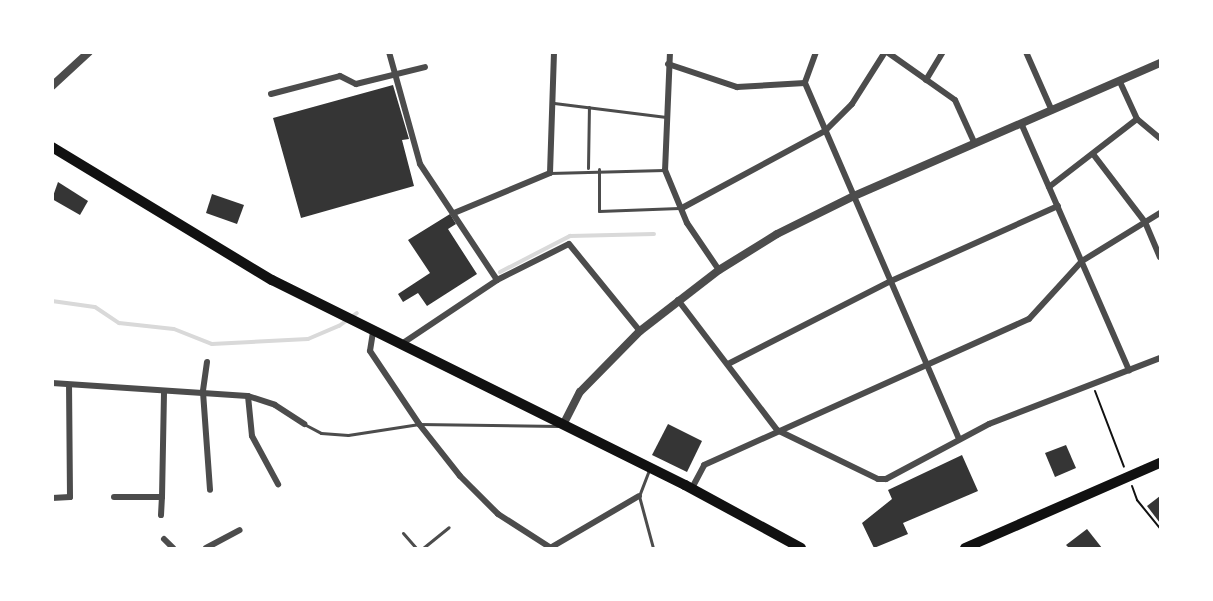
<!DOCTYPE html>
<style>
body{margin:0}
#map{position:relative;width:1213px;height:601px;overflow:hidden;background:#fff;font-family:Lato,sans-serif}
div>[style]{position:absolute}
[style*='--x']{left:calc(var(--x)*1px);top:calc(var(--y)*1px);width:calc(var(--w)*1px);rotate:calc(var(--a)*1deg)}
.stream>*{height:4px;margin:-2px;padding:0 2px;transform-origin:2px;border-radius:2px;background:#d9d9d9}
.building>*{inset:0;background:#353535}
.path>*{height:2px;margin:-1px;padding:0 1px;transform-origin:1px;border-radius:1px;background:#111}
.service>*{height:3px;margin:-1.5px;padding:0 1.5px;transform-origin:1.5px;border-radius:1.5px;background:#4c4c4c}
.minor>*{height:6px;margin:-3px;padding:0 3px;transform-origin:3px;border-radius:3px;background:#4c4c4c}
.tertiary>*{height:8px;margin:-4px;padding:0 4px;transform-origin:4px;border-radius:4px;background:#4c4c4c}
.primary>*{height:10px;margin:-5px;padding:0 5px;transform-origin:5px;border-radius:5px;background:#111}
span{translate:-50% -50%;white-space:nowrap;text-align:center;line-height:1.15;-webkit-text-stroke:5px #fff;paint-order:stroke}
.frame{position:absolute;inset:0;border:54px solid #fff;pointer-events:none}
</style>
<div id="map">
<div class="stream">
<div style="--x:500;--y:272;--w:79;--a:-27.2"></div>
<div style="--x:570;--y:236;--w:84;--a:-1.4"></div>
<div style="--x:52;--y:301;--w:43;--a:7.9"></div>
<div style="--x:95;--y:307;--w:29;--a:34"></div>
<div style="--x:119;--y:323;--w:55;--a:6.2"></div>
<div style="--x:174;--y:329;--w:41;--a:21.5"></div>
<div style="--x:212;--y:344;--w:96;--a:-3"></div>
<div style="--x:308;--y:339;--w:34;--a:-23"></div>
<div style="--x:339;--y:326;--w:22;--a:-36"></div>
</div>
<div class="building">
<div style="clip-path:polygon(393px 85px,409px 139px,402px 140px,414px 186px,301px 218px,273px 118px)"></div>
<div style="clip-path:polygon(58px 182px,88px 201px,80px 215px,52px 199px)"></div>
<div style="clip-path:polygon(212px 194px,244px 205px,237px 224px,206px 213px)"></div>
<div style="clip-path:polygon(450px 214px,456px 224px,448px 229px,477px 274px,427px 306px,418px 293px,403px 302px,398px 294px,430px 273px,408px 240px)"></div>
<div style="clip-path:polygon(668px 424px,702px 441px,687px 472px,652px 455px)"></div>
<div style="clip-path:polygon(1066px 445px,1076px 468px,1055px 477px,1045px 453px)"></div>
<div style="clip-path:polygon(962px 455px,978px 491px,903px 523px,908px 534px,874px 548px,862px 523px,892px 499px,888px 490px)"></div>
<div style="clip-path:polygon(1160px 496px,1160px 523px,1147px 506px)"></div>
<div style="clip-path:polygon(1087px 529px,1102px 548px,1069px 548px,1066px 545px)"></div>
</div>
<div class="path">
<div style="--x:1095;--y:391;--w:81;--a:69.1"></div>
<div style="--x:1132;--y:486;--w:15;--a:70"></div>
<div style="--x:1137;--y:500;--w:36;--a:51"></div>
</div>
<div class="service">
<div style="--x:554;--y:103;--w:113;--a:7.1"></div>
<div style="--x:588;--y:168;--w:61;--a:-89.1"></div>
<div style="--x:599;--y:169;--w:42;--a:90"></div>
<div style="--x:599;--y:211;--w:80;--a:-2.1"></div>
<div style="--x:550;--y:173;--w:114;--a:-1.5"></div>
<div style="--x:304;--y:424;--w:19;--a:28"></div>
<div style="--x:321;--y:433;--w:27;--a:4"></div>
<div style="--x:348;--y:435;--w:72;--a:-8.8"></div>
<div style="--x:419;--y:424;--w:139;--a:0.8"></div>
<div style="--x:649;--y:470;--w:28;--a:111"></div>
<div style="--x:639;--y:496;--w:54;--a:74.9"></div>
<div style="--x:403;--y:533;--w:20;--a:49"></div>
<div style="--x:423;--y:548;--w:33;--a:-39"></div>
</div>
<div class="minor">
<div style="--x:389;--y:52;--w:116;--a:74.5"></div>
<div style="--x:420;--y:164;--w:139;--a:56.4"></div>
<div style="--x:670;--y:52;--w:118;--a:92.4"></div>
<div style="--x:665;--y:170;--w:57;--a:67.5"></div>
<div style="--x:687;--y:223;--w:57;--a:55.8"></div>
<div style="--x:816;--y:52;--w:33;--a:110"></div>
<div style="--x:805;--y:83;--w:388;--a:66.6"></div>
<div style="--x:887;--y:52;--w:83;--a:35.2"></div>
<div style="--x:955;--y:100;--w:48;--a:65.6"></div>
<div style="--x:1026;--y:52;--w:64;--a:66.2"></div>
<div style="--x:668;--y:64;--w:73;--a:18.4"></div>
<div style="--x:737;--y:87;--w:68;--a:-3.4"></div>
<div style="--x:926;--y:80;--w:33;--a:-59"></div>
<div style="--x:1120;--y:82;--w:41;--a:65.3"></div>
<div style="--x:1137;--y:119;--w:30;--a:40"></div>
<div style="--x:271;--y:94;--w:71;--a:-14.6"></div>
<div style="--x:340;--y:76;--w:18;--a:27"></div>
<div style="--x:356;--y:84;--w:71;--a:-13.8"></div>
<div style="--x:1021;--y:123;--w:270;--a:66.4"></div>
<div style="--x:1093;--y:154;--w:86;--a:52.6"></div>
<div style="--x:1145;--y:222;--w:38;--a:67"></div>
<div style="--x:1049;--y:187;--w:111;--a:-37.7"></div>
<div style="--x:682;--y:208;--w:162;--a:-28.3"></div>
<div style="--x:825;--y:131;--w:38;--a:-45"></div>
<div style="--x:852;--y:104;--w:62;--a:-57.6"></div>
<div style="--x:454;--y:213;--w:104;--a:-22.6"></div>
<div style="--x:550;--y:173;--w:121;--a:-88.1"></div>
<div style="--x:678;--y:300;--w:163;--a:52.7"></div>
<div style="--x:777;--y:430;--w:112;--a:25.9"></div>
<div style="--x:878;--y:479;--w:8;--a:0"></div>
<div style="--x:886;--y:479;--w:117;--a:-28.1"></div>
<div style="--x:989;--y:424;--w:183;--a:-21.1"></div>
<div style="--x:373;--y:332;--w:19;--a:99"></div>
<div style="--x:370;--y:351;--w:88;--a:56.1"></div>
<div style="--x:419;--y:424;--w:66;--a:51.7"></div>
<div style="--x:460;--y:476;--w:54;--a:45"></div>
<div style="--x:498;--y:514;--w:63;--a:32.7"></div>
<div style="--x:400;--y:345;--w:117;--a:-33.8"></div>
<div style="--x:497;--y:280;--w:80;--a:-26.6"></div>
<div style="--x:569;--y:244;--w:112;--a:50.8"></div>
<div style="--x:207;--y:362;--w:30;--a:98"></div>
<div style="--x:203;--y:392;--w:98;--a:85.9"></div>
<div style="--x:728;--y:364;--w:183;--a:-27"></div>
<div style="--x:891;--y:281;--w:183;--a:-24.2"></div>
<div style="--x:52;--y:383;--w:196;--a:3.8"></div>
<div style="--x:248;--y:396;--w:28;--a:18"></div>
<div style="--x:275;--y:405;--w:35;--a:33"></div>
<div style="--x:248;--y:396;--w:40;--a:84.3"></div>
<div style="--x:252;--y:436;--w:55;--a:61.6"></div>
<div style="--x:692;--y:488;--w:26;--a:-62"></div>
<div style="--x:704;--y:465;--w:356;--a:-24.2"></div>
<div style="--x:1029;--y:319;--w:79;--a:-47.6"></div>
<div style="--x:1082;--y:261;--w:92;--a:-31.6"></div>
<div style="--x:114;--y:497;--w:48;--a:0"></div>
<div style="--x:162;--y:497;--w:105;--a:-88.9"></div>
<div style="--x:52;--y:498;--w:18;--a:-3"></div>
<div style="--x:70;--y:497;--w:111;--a:-90.5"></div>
<div style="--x:161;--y:515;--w:18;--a:-87"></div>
<div style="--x:164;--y:539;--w:13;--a:45"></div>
<div style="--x:206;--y:548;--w:38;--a:-28"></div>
<div style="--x:550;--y:548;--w:103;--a:-30.3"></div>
</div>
<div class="tertiary">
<div style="--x:52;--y:86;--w:50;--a:-42.6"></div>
<div style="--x:563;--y:425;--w:37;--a:-63"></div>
<div style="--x:580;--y:392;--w:86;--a:-45.5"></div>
<div style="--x:640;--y:331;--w:100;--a:-37.7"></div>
<div style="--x:719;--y:270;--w:68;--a:-31.8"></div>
<div style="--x:777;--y:234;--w:86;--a:-26.3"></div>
<div style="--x:854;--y:196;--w:334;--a:-23.5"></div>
</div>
<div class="primary">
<div style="--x:52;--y:147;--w:257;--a:31.2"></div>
<div style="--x:272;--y:280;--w:461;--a:26.4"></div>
<div style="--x:685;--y:485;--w:132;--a:28.5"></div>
<div style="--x:965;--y:548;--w:213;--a:-23.6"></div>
</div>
<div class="frame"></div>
</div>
